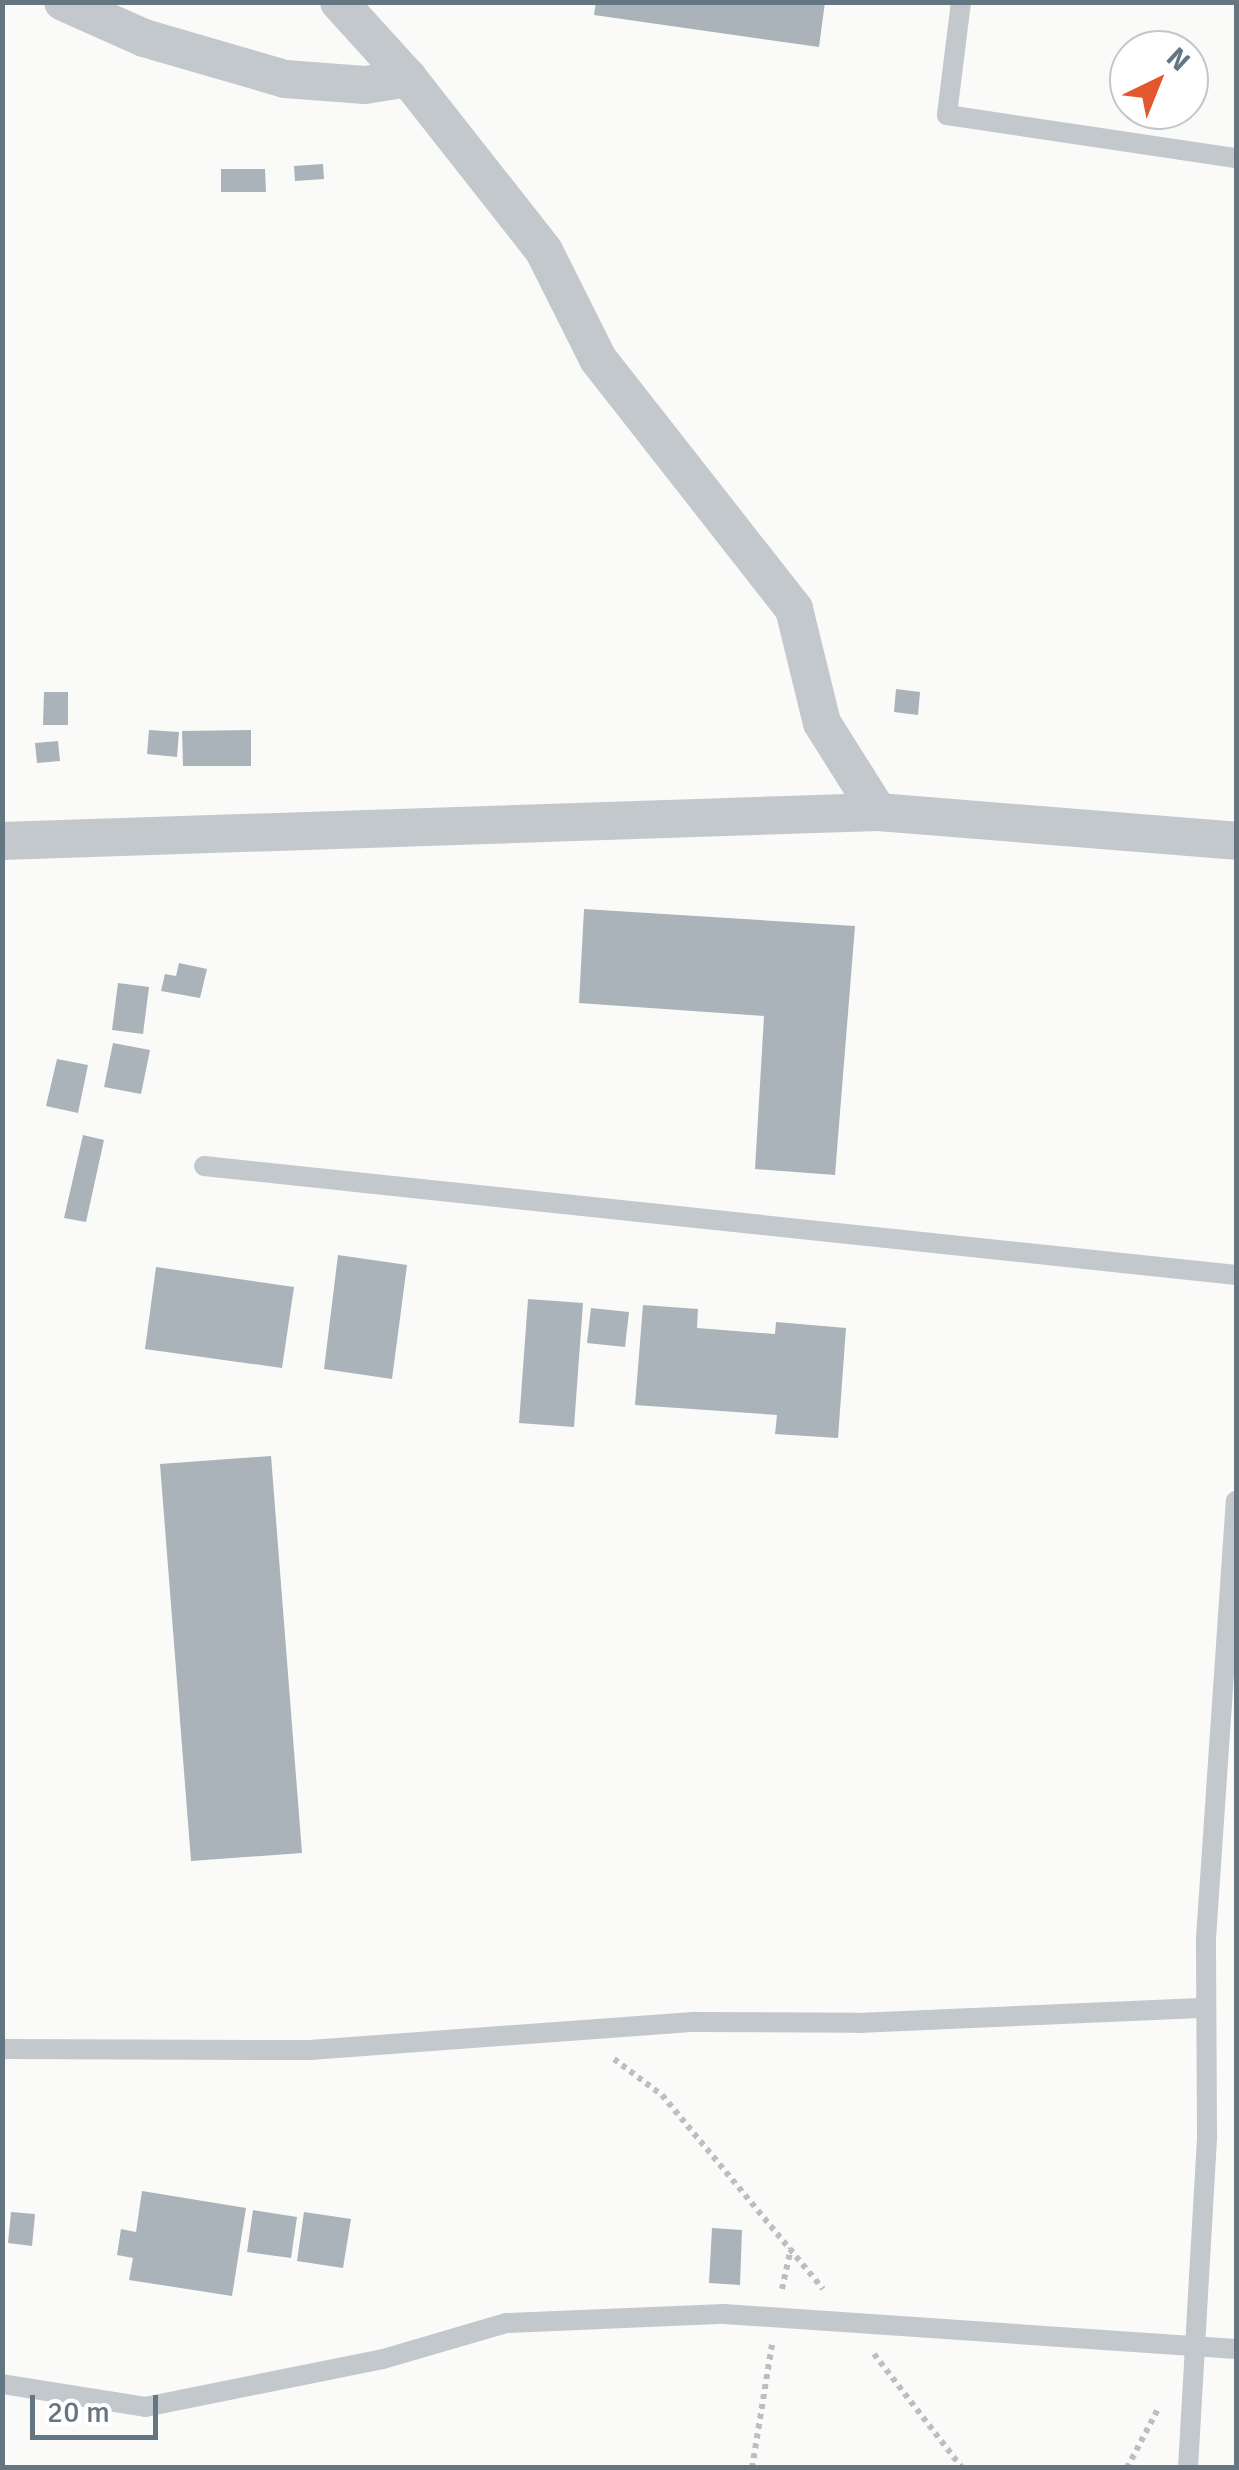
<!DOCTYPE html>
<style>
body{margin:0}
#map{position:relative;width:1239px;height:2470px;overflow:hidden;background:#fafaf8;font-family:Signika,sans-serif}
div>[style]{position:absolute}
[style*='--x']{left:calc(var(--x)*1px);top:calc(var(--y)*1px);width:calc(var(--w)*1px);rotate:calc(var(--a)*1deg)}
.building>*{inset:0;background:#aab3b9}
.path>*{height:6px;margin-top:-3px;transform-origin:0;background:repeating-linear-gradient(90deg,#bbbfc2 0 5px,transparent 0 10px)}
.service>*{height:20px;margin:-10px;padding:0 10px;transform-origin:10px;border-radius:10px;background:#c3c8cc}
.minor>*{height:38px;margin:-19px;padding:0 19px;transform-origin:19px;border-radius:19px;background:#c3c8cc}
span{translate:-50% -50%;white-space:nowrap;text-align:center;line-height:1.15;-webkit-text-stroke:10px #fff;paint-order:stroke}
.frame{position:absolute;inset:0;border:5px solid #657683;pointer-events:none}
.north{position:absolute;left:1109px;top:30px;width:100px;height:100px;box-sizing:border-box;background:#fff;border:2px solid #c1c8cd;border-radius:50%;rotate:43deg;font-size:28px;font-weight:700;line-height:40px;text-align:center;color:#657683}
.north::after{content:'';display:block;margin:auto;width:35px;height:45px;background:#e4572e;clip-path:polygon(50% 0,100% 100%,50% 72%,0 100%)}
.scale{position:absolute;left:30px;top:2395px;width:128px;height:45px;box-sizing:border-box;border:5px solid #657683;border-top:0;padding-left:12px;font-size:30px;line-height:35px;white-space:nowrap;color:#657683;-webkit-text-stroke:8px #fff;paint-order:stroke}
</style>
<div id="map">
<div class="building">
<div style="clip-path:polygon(596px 2px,825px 2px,819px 47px,594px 15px)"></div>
<div style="clip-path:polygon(323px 164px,324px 179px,295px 181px,294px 166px)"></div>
<div style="clip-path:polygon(221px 169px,265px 169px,266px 192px,221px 192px)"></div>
<div style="clip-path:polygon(896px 689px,920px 692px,918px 715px,894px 712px)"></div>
<div style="clip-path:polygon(44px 692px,68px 692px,68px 725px,43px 725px)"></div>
<div style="clip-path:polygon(149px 730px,179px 732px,177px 757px,147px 754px)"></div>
<div style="clip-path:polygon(251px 730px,251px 766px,183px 766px,182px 731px)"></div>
<div style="clip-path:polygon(58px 741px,60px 761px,37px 763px,35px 743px)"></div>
<div style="clip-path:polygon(584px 909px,855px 926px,835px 1175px,755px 1169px,764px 1016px,579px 1003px)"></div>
<div style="clip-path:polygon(179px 963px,207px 969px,200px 998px,161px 991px,165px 974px,176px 976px)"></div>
<div style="clip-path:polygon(118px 983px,149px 987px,143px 1034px,112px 1030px)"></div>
<div style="clip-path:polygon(113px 1043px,150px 1050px,141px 1094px,104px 1087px)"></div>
<div style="clip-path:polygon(57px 1059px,88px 1065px,78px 1113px,46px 1106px)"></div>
<div style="clip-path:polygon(83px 1135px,104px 1140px,86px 1222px,64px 1218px)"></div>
<div style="clip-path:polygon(338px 1255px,407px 1265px,392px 1379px,324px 1369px)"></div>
<div style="clip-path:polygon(156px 1267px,294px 1287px,282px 1368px,145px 1349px)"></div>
<div style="clip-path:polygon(528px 1299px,583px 1303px,574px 1427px,519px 1423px)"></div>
<div style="clip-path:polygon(643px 1305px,698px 1309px,697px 1328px,775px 1334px,776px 1322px,846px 1328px,838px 1438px,775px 1434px,777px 1415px,635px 1405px)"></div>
<div style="clip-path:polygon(591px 1308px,629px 1312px,625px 1347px,587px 1343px)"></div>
<div style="clip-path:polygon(271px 1456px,302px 1853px,191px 1861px,160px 1464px)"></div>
<div style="clip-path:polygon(142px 2191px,246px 2208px,232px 2296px,129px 2280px,133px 2258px,117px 2255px,121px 2229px,136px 2232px)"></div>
<div style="clip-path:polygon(253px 2210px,297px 2217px,291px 2258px,247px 2252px)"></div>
<div style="clip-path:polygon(11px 2212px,35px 2214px,32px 2246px,8px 2243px)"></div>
<div style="clip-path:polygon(304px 2212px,351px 2219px,343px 2268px,297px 2261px)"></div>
<div style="clip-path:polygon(712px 2228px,742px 2230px,740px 2285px,709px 2283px)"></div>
</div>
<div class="path">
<div style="--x:614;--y:2059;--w:60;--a:36.9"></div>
<div style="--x:662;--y:2095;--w:252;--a:50.3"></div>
<div style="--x:782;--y:2289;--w:42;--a:-77.6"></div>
<div style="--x:874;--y:2354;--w:144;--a:52.3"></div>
<div style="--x:752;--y:2468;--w:125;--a:-80.8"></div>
<div style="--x:1127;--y:2468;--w:69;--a:-62.3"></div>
</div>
<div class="service">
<div style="--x:961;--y:2;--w:114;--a:97.1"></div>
<div style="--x:947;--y:115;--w:292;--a:8.5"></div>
<div style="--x:204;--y:1166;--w:1038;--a:6.03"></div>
<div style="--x:2;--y:2049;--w:308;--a:0.2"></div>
<div style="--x:310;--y:2050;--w:384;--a:-4.2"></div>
<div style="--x:693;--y:2022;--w:165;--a:0.3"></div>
<div style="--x:858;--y:2023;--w:348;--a:-2.5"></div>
<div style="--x:2;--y:2384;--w:145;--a:9.1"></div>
<div style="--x:145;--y:2407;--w:243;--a:-11.4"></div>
<div style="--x:383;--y:2359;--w:128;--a:-16.3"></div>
<div style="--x:506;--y:2323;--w:218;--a:-2.4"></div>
<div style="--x:724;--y:2314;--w:513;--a:3.91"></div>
<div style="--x:1188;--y:2468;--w:333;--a:-86.7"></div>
<div style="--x:1207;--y:2136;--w:198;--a:-90.3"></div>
<div style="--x:1206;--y:1938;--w:438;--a:-86.1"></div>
</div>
<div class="minor">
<div style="--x:63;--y:2;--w:89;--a:24"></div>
<div style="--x:144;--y:38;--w:147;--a:16.2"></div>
<div style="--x:285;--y:79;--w:80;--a:4.3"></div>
<div style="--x:365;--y:85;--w:44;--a:-9.2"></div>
<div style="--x:339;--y:2;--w:103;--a:47.8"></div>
<div style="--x:408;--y:78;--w:220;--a:51.8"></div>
<div style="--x:544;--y:251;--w:121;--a:63.4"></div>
<div style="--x:598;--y:359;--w:318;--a:51.9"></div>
<div style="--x:794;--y:609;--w:117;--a:76.2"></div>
<div style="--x:822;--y:723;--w:105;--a:57.8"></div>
<div style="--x:2;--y:841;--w:876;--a:-1.9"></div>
<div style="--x:878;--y:812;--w:359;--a:4.6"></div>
</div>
<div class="frame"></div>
<div class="north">N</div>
<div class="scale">20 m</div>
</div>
